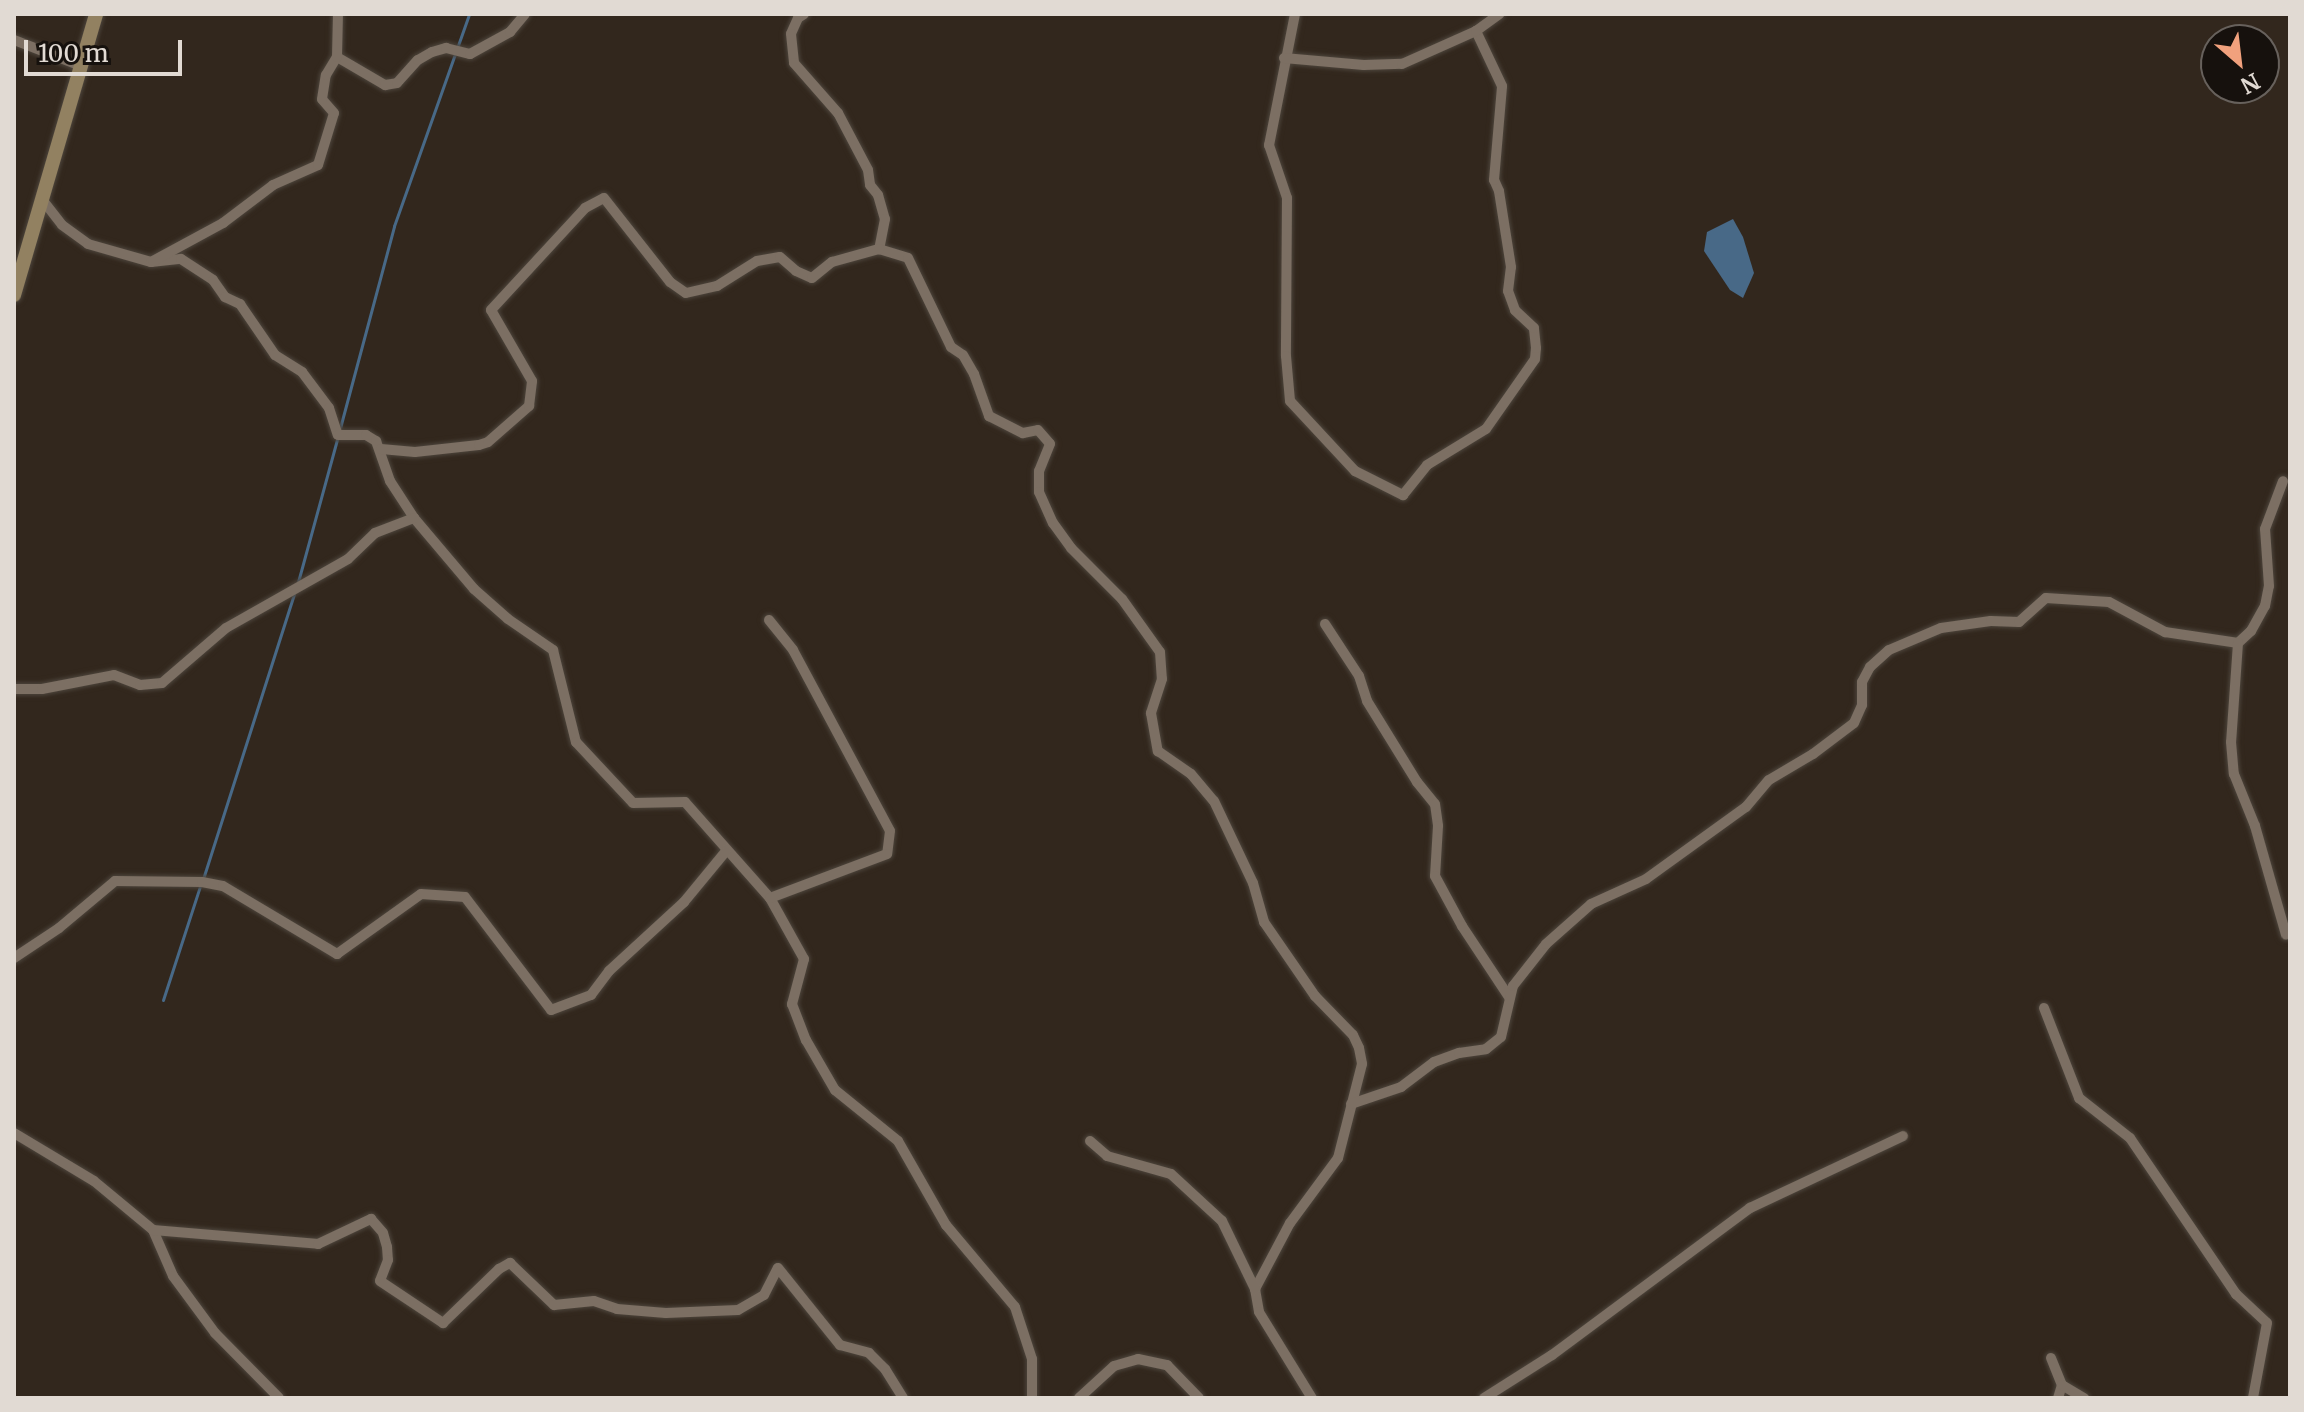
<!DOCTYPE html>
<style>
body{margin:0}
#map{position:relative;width:2304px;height:1412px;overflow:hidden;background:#32271d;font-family:Merriweather,serif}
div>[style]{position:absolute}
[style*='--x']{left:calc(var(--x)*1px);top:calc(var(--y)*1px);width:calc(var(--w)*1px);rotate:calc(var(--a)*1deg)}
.water>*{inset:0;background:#486987}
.stream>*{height:3px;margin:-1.5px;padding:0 1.5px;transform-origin:1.5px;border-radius:1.5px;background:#486987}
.roads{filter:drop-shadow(0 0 2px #4d453c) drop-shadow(0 0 2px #4d453c)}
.street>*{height:10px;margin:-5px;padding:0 5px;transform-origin:5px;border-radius:5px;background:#7c6f63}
.secondary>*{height:14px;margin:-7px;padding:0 7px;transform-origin:7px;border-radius:7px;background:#928161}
span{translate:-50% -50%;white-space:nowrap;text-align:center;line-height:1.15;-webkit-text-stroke:6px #16110d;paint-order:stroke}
.frame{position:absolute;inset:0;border:16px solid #e1dad3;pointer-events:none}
.north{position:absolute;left:2200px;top:24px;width:80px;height:80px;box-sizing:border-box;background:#16110d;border:2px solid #67615c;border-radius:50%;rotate:152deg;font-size:22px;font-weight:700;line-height:32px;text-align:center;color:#e1dad3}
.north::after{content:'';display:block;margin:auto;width:28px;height:36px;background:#f1a17d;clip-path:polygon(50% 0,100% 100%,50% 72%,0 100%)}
.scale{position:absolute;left:24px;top:40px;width:158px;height:36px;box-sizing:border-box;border:4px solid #e1dad3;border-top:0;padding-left:10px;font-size:24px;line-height:28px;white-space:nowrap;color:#e1dad3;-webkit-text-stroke:6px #16110d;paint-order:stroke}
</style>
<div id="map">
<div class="water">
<div style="clip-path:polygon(1733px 219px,1743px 237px,1754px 273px,1743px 298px,1730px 290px,1704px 251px,1707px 232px)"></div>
</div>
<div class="stream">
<div style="--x:340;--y:428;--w:209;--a:-75"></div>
<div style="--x:394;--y:226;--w:225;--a:-70.5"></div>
<div style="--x:298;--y:582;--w:148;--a:-74.7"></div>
<div style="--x:203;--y:879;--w:300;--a:-72.3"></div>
<div style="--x:163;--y:1000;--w:120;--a:-72"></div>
</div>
<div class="roads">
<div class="street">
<div style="--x:804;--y:14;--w:7;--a:146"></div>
<div style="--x:798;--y:18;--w:17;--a:114"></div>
<div style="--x:791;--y:34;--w:29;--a:84"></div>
<div style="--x:794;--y:63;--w:67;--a:48.7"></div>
<div style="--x:838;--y:113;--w:64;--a:62.2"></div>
<div style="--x:868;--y:170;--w:15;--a:82"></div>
<div style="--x:870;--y:185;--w:13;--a:51"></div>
<div style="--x:878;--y:195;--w:25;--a:74"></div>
<div style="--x:885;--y:219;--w:31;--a:101"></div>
<div style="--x:879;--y:249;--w:30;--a:17"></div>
<div style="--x:908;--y:258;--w:99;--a:64.2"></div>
<div style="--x:951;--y:347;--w:14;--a:34"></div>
<div style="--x:963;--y:355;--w:22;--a:60"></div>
<div style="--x:974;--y:374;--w:45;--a:70.3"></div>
<div style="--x:989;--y:416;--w:38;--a:27"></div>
<div style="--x:1023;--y:433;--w:15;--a:-11"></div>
<div style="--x:1038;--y:430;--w:18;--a:49"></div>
<div style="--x:1050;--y:444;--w:29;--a:112"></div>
<div style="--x:1039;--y:471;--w:21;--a:90"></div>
<div style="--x:1039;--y:492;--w:34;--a:66"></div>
<div style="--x:1053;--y:523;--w:31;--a:54"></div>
<div style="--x:1071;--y:548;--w:72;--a:45"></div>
<div style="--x:1122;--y:599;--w:65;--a:54.4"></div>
<div style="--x:1160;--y:652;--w:27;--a:86"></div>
<div style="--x:1162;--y:679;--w:36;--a:108"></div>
<div style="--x:1151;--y:713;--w:39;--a:80"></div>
<div style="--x:1158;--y:751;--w:40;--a:34.9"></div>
<div style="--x:1191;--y:774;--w:35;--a:50"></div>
<div style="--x:1214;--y:801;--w:91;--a:64.6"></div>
<div style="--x:1253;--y:883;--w:41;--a:74.2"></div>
<div style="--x:1264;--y:922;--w:90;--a:55.4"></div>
<div style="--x:1315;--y:996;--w:54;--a:45.7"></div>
<div style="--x:1353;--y:1035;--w:14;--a:65"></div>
<div style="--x:1359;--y:1048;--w:16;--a:79"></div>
<div style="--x:1362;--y:1064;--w:97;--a:104.3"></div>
<div style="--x:1338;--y:1158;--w:81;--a:126.4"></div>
<div style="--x:1290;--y:1223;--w:75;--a:117.9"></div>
<div style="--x:1255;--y:1289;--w:23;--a:80"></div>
<div style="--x:1259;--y:1312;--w:101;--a:58.4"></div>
<div style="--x:1295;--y:14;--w:134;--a:101.2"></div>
<div style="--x:1269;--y:145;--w:56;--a:71.2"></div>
<div style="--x:1287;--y:198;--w:158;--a:90.4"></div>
<div style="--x:1286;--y:356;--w:45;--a:84.9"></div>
<div style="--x:1290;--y:401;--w:96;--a:47.1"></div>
<div style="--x:1355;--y:471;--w:54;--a:26.6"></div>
<div style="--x:1403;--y:495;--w:38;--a:-51"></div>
<div style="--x:1427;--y:465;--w:69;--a:-31.4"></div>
<div style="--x:1486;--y:429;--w:85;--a:-55"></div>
<div style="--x:1535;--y:359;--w:11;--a:-85"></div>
<div style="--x:1536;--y:348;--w:20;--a:-96"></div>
<div style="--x:1534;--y:328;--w:26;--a:-137"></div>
<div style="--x:1515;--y:310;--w:20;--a:-110"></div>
<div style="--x:1508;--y:291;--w:24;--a:-83"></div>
<div style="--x:1511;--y:267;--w:77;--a:-99"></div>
<div style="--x:1499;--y:191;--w:12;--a:-114"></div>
<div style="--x:1494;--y:180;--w:94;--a:-85.1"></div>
<div style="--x:1502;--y:86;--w:61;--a:-115.3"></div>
<div style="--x:14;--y:40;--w:72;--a:21.2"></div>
<div style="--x:337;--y:57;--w:56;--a:30.3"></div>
<div style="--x:385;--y:85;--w:12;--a:-9"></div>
<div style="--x:397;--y:83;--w:31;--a:-48"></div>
<div style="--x:418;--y:60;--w:16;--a:-30"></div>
<div style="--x:432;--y:52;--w:15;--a:-16"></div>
<div style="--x:446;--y:48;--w:25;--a:14"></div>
<div style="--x:470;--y:54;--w:46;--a:-28.8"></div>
<div style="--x:510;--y:32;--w:23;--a:-50"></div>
<div style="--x:1284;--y:58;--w:80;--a:5"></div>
<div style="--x:1364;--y:65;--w:38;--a:-2"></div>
<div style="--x:1402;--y:64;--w:81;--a:-24"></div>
<div style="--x:1476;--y:31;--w:29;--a:-36"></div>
<div style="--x:41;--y:198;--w:34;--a:52"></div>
<div style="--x:62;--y:225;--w:32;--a:36"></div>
<div style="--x:88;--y:244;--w:66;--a:15.9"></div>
<div style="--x:151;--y:262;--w:30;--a:-6"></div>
<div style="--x:181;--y:259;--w:38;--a:33"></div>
<div style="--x:213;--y:280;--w:21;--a:55"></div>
<div style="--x:225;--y:297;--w:17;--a:25"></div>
<div style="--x:240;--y:304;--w:62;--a:55.5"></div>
<div style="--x:275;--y:355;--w:32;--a:32"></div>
<div style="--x:302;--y:372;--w:45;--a:53.1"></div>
<div style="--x:329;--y:408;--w:28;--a:72"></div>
<div style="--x:338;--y:435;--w:28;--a:0"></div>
<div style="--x:366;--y:435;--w:12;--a:31"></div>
<div style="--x:376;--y:441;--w:42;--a:70.7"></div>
<div style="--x:390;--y:481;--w:44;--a:57"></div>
<div style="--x:414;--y:518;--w:93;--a:49.8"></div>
<div style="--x:474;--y:589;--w:45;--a:41.4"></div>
<div style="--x:508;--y:619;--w:55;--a:34.6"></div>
<div style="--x:553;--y:650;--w:95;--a:76"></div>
<div style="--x:576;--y:742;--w:83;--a:46.9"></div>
<div style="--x:633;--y:803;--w:52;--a:-1.1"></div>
<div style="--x:685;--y:802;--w:128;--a:48.5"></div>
<div style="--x:770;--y:898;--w:70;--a:60.9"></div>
<div style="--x:804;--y:959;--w:47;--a:104.9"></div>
<div style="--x:792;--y:1004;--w:39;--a:69"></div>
<div style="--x:806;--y:1040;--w:58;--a:59.9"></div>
<div style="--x:835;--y:1090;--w:81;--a:39"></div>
<div style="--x:898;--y:1141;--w:97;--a:60.3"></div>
<div style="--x:946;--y:1225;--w:107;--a:49.9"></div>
<div style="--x:1015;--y:1307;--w:55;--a:71.9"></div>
<div style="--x:1032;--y:1359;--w:39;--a:90"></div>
<div style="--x:153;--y:261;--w:80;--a:-28.5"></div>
<div style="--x:223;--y:223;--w:63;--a:-37.2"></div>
<div style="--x:273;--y:185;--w:49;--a:-24"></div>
<div style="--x:318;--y:165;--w:54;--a:-72.9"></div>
<div style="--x:334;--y:113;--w:18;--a:-131"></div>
<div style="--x:322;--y:99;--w:24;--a:-81"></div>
<div style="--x:326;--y:75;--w:21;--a:-59"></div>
<div style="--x:337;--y:57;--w:43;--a:-88.7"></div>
<div style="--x:381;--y:449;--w:34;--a:5"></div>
<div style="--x:415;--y:452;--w:64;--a:-6.2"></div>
<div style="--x:479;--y:445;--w:9;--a:-18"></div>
<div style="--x:488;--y:442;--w:55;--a:-41.3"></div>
<div style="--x:529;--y:406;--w:25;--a:-83"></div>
<div style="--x:532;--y:381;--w:82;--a:-120"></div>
<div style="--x:491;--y:310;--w:139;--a:-47.3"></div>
<div style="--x:585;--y:208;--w:21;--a:-28"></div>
<div style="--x:604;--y:198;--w:107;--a:51.8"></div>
<div style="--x:670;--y:282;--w:19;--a:35"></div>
<div style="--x:686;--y:293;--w:32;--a:-13"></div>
<div style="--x:717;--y:286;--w:47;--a:-32"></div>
<div style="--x:757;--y:261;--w:23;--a:-10"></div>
<div style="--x:780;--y:257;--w:21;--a:41"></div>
<div style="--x:796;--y:271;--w:17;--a:24"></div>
<div style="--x:812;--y:278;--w:26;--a:-39"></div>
<div style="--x:832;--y:262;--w:49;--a:-15.5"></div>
<div style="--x:769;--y:620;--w:38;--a:51"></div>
<div style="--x:793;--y:650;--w:205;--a:61.8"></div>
<div style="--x:890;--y:831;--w:23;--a:97"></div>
<div style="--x:887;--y:854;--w:125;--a:159.4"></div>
<div style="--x:1325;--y:624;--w:62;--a:56.8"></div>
<div style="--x:1359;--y:676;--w:26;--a:72"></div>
<div style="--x:1367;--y:701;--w:95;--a:58.3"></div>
<div style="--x:1417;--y:782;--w:28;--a:51"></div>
<div style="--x:1435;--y:804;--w:22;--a:82"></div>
<div style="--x:1438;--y:826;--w:50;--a:93.4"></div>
<div style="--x:1435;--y:876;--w:57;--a:61.6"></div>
<div style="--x:1462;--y:926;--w:85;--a:56.5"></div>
<div style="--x:2238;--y:643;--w:18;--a:-43"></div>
<div style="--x:2251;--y:631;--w:29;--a:-61"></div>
<div style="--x:2265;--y:606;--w:20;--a:-79"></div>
<div style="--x:2269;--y:586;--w:57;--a:-94"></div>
<div style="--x:2265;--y:529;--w:51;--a:-69.4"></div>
<div style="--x:14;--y:689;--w:28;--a:0"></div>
<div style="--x:42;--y:689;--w:73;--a:-11"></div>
<div style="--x:114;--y:675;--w:28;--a:21"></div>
<div style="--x:140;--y:685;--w:22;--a:-5"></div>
<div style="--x:162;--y:683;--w:84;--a:-40.7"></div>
<div style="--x:226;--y:628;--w:140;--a:-29.5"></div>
<div style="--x:348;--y:559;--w:37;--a:-44"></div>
<div style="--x:375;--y:533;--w:42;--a:-21"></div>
<div style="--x:14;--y:958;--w:54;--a:-33.7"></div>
<div style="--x:59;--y:928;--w:73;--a:-40"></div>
<div style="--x:115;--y:881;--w:87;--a:0.7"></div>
<div style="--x:202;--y:882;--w:21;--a:11"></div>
<div style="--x:223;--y:886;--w:133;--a:30.8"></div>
<div style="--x:337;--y:954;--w:103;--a:-35.5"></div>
<div style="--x:421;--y:894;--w:44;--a:3.9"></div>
<div style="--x:465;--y:897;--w:142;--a:52.7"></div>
<div style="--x:551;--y:1010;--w:43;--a:-20.6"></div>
<div style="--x:591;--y:995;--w:30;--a:-53"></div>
<div style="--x:609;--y:971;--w:102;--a:-42.6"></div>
<div style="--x:684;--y:902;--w:66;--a:-50.5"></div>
<div style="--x:2044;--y:1008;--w:97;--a:68.7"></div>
<div style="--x:2079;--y:1098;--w:65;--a:38.1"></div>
<div style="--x:2130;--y:1138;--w:189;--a:55.8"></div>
<div style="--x:2236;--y:1294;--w:42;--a:43.1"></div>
<div style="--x:2267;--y:1323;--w:76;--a:100.6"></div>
<div style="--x:1351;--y:1104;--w:53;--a:-18.8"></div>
<div style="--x:1401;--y:1087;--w:41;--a:-37.1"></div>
<div style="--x:1434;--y:1062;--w:27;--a:-20"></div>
<div style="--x:1459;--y:1053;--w:27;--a:-8"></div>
<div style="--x:1486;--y:1049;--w:19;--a:-39"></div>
<div style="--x:1501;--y:1037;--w:52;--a:-76.8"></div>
<div style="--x:1513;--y:986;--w:53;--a:-51.8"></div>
<div style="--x:1546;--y:944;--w:60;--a:-41.6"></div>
<div style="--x:1591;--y:904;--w:60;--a:-24.4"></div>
<div style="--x:1646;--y:879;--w:123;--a:-35.8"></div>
<div style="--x:1746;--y:807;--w:35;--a:-50"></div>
<div style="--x:1769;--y:780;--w:51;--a:-30.6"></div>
<div style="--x:1813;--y:754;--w:51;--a:-37.1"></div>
<div style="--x:1854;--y:723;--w:20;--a:-66"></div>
<div style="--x:1862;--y:705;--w:23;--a:-90"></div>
<div style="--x:1862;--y:682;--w:17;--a:-62"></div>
<div style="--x:1870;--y:667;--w:25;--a:-42"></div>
<div style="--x:1889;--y:650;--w:56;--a:-22.9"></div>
<div style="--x:1941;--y:628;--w:50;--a:-8"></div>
<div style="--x:1991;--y:621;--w:28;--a:2"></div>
<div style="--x:2019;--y:622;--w:36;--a:-42"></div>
<div style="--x:2046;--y:598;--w:63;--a:3.6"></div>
<div style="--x:2109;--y:602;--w:64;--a:28.2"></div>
<div style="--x:2165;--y:632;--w:74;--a:8.6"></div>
<div style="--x:2238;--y:643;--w:99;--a:94"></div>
<div style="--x:2231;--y:742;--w:32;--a:85"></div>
<div style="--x:2234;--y:774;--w:56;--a:68"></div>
<div style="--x:2255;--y:826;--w:113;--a:74.1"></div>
<div style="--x:14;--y:1133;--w:93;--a:31"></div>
<div style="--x:94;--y:1181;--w:77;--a:39.7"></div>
<div style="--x:153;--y:1230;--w:50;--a:66.5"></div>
<div style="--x:173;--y:1276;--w:71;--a:53.6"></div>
<div style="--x:215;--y:1333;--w:91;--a:45.4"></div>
<div style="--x:1090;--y:1141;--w:23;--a:41"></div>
<div style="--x:1107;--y:1156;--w:66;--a:15.7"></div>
<div style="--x:1171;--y:1174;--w:69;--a:42.7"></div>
<div style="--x:1222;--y:1221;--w:76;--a:64.1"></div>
<div style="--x:153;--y:1230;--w:166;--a:4.8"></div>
<div style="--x:318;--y:1244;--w:59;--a:-25.3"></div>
<div style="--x:371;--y:1219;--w:18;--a:49"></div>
<div style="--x:383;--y:1233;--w:15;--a:74"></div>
<div style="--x:387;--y:1247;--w:13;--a:86"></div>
<div style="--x:388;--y:1260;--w:22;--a:111"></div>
<div style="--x:380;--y:1281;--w:76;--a:33.7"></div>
<div style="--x:443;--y:1323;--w:78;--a:-44"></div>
<div style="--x:499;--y:1269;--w:13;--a:-29"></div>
<div style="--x:510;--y:1263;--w:61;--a:43.7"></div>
<div style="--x:554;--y:1305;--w:40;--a:-5.7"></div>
<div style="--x:594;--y:1301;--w:24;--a:19"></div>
<div style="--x:617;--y:1309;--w:49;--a:4.7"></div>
<div style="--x:666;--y:1313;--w:72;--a:-2.4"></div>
<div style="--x:738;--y:1310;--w:30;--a:-30"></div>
<div style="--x:764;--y:1295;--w:30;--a:-63"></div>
<div style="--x:778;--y:1268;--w:99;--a:51.2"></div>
<div style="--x:840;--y:1345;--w:30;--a:15"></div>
<div style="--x:869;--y:1353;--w:23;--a:45"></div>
<div style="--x:885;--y:1369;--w:34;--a:58"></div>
<div style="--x:2051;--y:1358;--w:29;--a:68"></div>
<div style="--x:2062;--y:1385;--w:14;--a:107"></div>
<div style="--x:2062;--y:1385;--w:26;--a:31"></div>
<div style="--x:1079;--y:1398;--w:47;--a:-42.4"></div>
<div style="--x:1114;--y:1366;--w:25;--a:-16"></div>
<div style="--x:1138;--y:1359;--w:30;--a:12"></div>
<div style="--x:1167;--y:1365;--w:46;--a:45.9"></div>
<div style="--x:1484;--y:1398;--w:80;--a:-32.3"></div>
<div style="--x:1552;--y:1355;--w:247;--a:-36.6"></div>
<div style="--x:1750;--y:1208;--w:169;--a:-25.2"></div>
</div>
<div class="secondary">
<div style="--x:14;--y:295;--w:293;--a:-73.7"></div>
</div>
</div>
<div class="frame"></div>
<div class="north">N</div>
<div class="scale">100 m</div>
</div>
